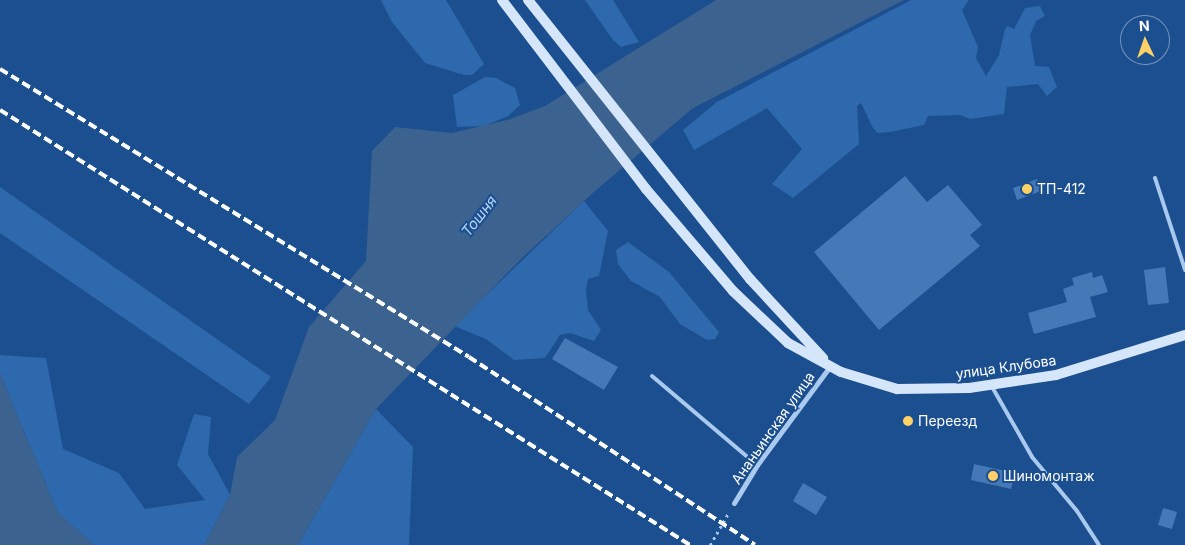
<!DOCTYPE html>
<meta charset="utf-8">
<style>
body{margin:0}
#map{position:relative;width:1185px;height:545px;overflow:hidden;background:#1b4f8f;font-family:Inter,sans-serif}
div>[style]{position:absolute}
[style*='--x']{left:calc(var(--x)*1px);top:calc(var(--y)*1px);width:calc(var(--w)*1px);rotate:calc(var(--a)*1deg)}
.green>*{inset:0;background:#2e69ad}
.water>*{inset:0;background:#3c6290}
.building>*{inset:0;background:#4478b7}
.path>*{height:2.5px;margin-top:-1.25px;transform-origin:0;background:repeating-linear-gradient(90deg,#a9c9ee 0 2.5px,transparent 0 6.5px)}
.service>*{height:4px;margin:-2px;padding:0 2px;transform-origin:2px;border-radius:2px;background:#a9c9ee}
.minor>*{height:5px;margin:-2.5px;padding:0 2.5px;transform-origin:2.5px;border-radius:2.5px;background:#a9c9ee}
.secondary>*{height:10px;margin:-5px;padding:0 5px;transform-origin:5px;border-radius:5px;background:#d6e6fa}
.rail>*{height:4px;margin-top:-2px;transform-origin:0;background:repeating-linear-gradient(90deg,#fff 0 9px,transparent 0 13px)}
.dots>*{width:14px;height:14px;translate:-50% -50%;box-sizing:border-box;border:2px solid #1b4f8f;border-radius:50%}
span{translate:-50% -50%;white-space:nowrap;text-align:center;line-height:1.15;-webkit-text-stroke:4px #1b4f8f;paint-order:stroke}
.poi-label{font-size:14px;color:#fff}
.left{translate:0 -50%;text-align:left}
.street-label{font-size:14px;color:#fff}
.water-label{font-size:15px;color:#b5d3f5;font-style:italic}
.north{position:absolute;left:1120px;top:15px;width:50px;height:50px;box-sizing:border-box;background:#1b4f8f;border:1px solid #7695bc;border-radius:50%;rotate:357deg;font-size:14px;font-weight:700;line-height:20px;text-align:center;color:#fff}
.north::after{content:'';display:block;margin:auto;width:18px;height:22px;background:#ffd166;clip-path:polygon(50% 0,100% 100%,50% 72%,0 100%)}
</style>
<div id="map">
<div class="green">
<div style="clip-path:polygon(381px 0,446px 0,484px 64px,472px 75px,464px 75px,425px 63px,392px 22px)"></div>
<div style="clip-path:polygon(585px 0,613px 0,639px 42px,621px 47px,613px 40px)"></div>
<div style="clip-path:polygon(911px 0,969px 0,962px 10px,978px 47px,976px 58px,986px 76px,999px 55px,1005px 29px,1008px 26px,1014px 29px,1025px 8px,1040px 6px,1045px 16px,1036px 21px,1030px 35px,1035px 66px,1049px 67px,1057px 87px,1047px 96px,1038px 84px,1007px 87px,1004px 114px,970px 119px,960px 115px,928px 116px,924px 125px,890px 132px,878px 133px,873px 128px,861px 103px,857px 106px,859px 144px,793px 198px,772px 184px,802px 149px,767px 108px,694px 150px,683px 130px,717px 102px)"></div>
<div style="clip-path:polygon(485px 77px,496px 78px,515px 88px,520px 105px,508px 116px,484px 126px,457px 127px,453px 95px)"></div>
<div style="clip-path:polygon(0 187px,271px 377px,249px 404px,0 233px)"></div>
<div style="clip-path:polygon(584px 201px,608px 231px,599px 276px,588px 279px,586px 290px,588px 310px,601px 330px,594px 341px,570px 333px,560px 335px,545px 358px,514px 360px,486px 339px,454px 326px)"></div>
<div style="clip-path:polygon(628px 242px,669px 272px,719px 332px,715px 339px,707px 340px,680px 324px,660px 297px,631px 281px,618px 264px,616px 250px)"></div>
<div style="clip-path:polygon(0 355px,46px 358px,63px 449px,119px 473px,145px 509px,205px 500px,177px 465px,194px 414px,211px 417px,208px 454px,230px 495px,204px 545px,94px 545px,58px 513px,0 374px)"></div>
<div style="clip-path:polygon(376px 409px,413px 447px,409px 545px,298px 545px)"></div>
</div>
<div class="water">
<div style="clip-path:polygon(716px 0,904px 0,693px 108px,595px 191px,520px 260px,376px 409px,298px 545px,204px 545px,230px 495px,237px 457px,275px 420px,309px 327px,366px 261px,372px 151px,395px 127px,452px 133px,507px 120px,545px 106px)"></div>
<div style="clip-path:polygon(0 374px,58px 513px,94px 545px,0 545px)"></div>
</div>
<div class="building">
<div style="clip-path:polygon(905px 176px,927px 202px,948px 185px,982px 225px,970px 235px,980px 246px,879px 330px,814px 252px)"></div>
<div style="clip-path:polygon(1037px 179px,1041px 191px,1017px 200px,1013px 188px)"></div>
<div style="clip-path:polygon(1165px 267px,1169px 303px,1148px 305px,1144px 270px)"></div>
<div style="clip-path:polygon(1092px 272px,1093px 278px,1102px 275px,1108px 292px,1090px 297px,1096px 317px,1034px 334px,1028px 313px,1067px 302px,1063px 289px,1074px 285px,1072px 278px)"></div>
<div style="clip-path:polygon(565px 338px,618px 367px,604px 390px,552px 359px)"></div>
<div style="clip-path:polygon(974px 464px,1015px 473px,1011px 489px,971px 480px)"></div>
<div style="clip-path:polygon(803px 483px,827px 497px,816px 515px,793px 501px)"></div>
<div style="clip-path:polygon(1163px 508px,1177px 512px,1172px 529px,1158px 525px)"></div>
</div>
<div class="path">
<div style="--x:710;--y:545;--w:38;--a:-60"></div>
</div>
<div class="service">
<div style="--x:1155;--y:178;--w:97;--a:71.9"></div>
<div style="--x:652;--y:376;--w:138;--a:40.3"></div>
<div style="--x:991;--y:385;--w:83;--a:60.3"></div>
<div style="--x:1032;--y:457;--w:70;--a:50.2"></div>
<div style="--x:1077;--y:511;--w:40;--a:57.1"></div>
</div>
<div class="minor">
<div style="--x:734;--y:503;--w:44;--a:-58.8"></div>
<div style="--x:757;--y:465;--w:124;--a:-53.5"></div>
</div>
<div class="secondary">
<div style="--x:502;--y:0;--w:238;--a:52.7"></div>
<div style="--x:646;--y:189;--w:134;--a:49.5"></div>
<div style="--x:733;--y:291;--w:76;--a:43.4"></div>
<div style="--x:788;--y:343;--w:60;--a:28.7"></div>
<div style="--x:841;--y:372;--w:59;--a:16.9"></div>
<div style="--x:897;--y:389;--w:72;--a:-0.8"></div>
<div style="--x:969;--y:388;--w:88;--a:-8.5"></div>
<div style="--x:1056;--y:375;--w:135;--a:-17.2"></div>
<div style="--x:528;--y:0;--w:357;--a:51.5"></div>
<div style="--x:750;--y:279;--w:108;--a:47.3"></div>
</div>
<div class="rail">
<div style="--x:0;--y:69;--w:550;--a:31.55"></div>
<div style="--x:469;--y:357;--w:342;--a:33.3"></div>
<div style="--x:0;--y:110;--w:816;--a:32.23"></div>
</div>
<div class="dots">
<div style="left:1027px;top:189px;background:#ffd166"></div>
<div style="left:908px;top:421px;background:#ffd166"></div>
<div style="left:993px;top:476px;background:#ffd166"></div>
</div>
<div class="poi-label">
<span class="left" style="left:1037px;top:189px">ТП-412</span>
<span class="left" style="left:918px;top:421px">Переезд</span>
<span class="left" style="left:1003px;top:476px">Шиномонтаж</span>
</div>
<div class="street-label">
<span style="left:1006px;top:367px;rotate:-8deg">улица Клубова</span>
<span style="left:773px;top:428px;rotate:-55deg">Ананьинская улица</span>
</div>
<div class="water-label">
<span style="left:479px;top:216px;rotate:-52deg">Тошня</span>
</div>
<div class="north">N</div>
</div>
